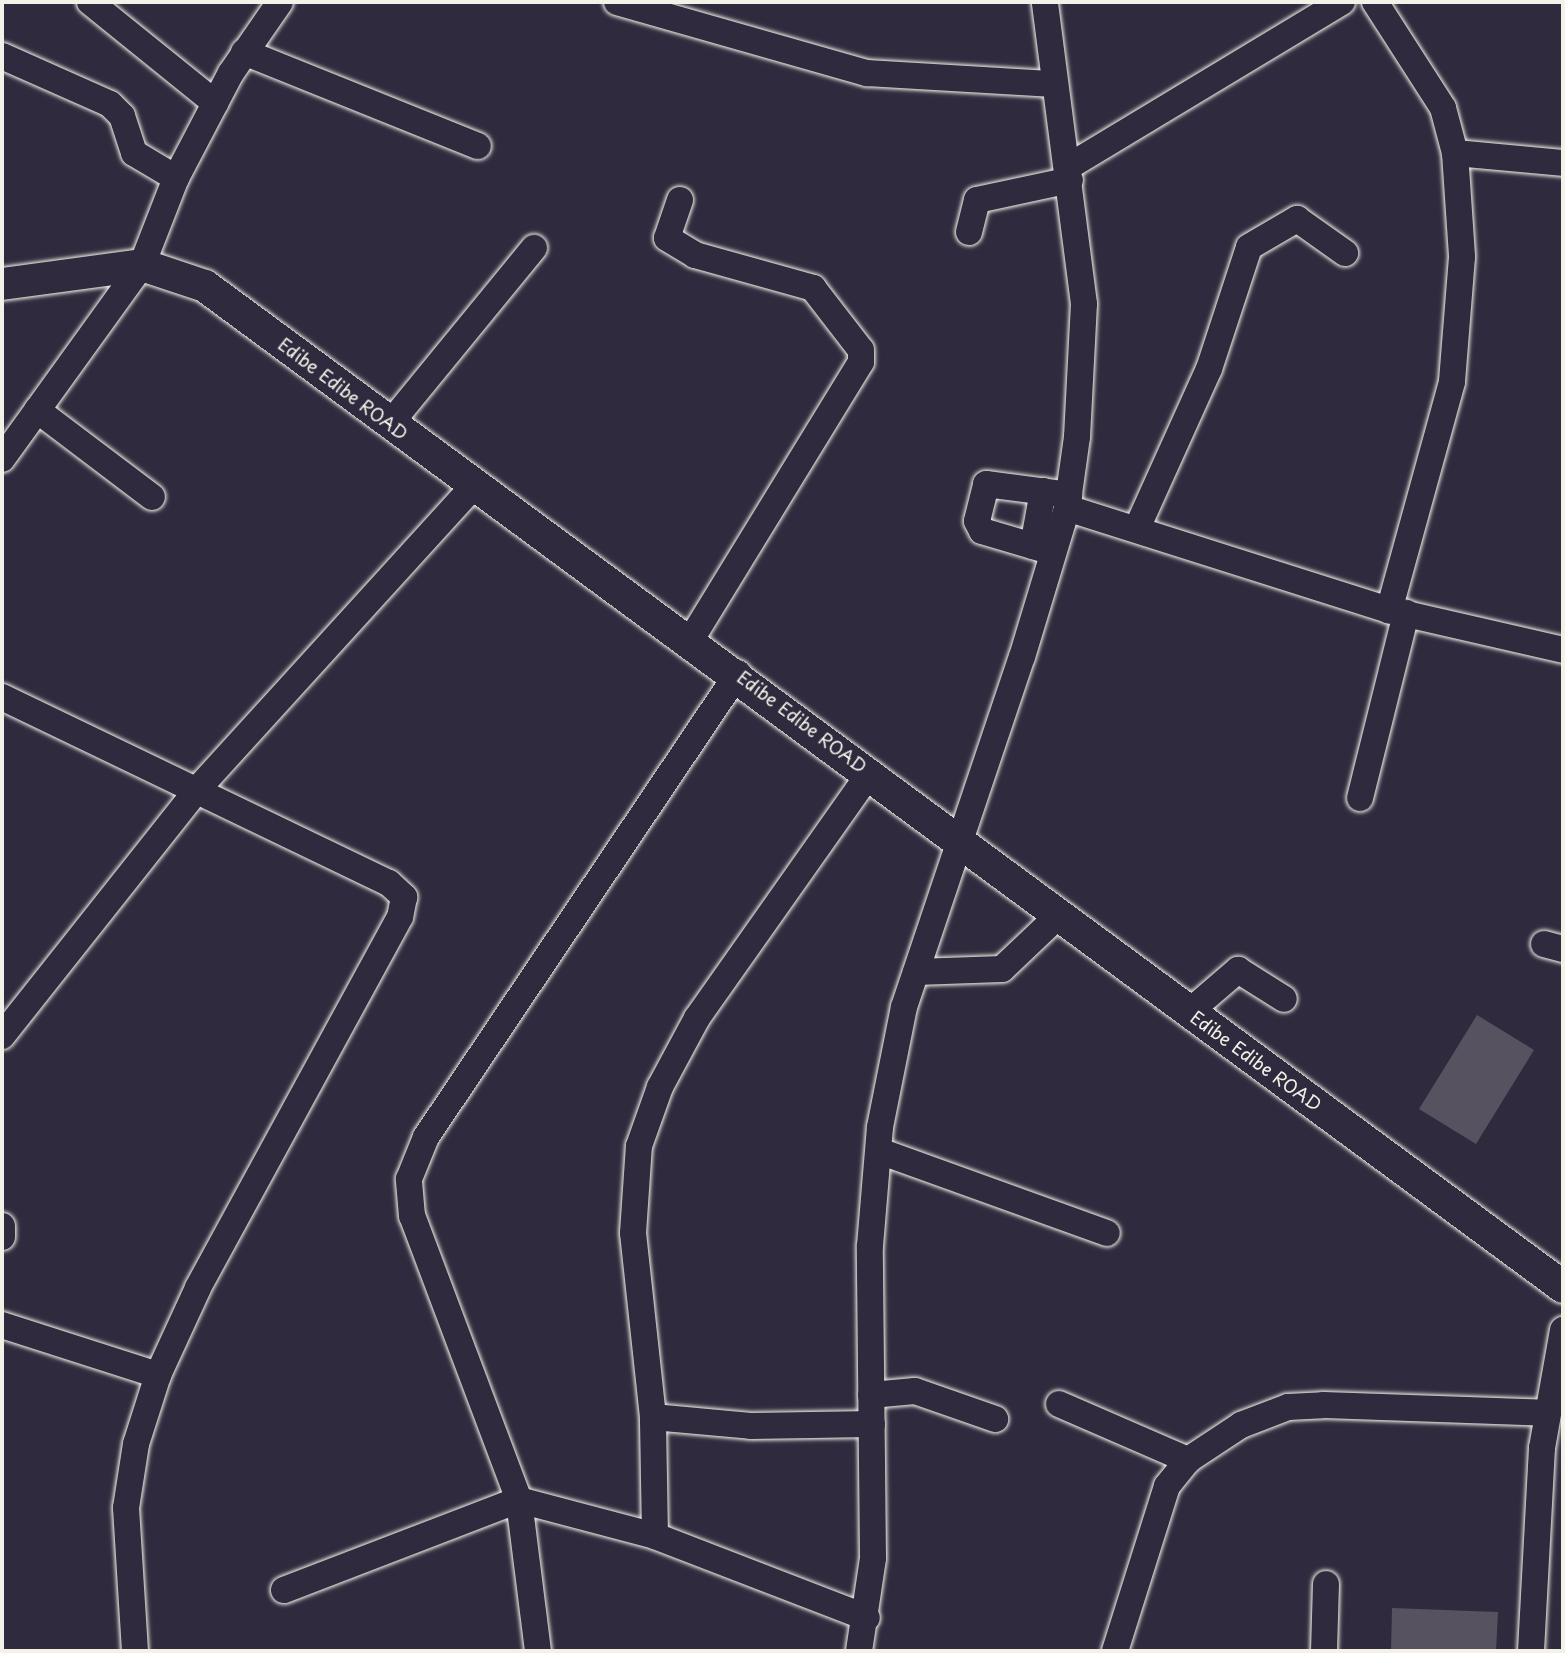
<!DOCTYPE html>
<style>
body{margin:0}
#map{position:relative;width:1565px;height:1653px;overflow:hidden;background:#2f2a3d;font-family:"Playpen Sans",sans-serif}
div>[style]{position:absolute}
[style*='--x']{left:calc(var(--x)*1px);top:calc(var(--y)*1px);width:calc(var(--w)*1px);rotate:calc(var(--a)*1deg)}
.building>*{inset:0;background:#56525f}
.roads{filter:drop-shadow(0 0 2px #f4f1e8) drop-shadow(0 0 2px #f4f1e8)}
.minor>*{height:26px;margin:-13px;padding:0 13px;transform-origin:13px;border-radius:13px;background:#2f2a3d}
.major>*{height:32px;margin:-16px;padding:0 16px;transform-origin:16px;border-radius:16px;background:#2f2a3d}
span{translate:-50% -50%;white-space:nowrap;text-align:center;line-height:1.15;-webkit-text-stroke:7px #2f2a3d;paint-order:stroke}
.street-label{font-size:18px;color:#f4f1e8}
.frame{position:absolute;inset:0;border:4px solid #f4f1e8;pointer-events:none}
</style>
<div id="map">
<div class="building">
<div style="clip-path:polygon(1477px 1015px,1534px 1050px,1476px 1144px,1419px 1109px)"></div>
<div style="clip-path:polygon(1392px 1608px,1498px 1612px,1496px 1651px,1391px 1651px)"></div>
</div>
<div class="roads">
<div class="minor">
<div style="--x:90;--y:2;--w:161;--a:38.9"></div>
<div style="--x:617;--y:2;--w:260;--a:15.9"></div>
<div style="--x:867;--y:73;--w:187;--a:3.4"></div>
<div style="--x:1375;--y:2;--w:126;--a:57.3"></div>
<div style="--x:1443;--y:108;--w:47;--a:75.1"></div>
<div style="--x:1455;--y:153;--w:104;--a:86.1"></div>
<div style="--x:1462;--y:257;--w:125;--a:94.6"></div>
<div style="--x:1452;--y:382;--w:237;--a:105.4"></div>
<div style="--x:244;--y:52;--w:252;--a:21.9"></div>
<div style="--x:2;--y:56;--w:118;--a:24"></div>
<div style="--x:110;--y:104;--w:17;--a:45"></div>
<div style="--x:122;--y:116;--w:39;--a:72"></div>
<div style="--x:134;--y:153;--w:49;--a:30.8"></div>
<div style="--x:1455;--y:153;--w:108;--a:5.3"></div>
<div style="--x:1068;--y:167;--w:320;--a:-31.1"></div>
<div style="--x:680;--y:200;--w:40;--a:108.9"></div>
<div style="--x:667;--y:238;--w:33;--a:31"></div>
<div style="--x:695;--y:255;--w:123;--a:15.6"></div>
<div style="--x:813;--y:288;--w:78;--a:52.3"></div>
<div style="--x:861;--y:350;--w:12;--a:90"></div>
<div style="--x:861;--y:362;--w:325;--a:121.5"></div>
<div style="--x:969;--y:232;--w:33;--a:-76"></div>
<div style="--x:977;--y:200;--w:95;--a:-12.1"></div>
<div style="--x:37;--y:410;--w:144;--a:37.1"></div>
<div style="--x:389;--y:425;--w:229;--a:-50.7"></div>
<div style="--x:2;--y:459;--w:239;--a:-54.2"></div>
<div style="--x:142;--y:265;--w:93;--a:-68.7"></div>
<div style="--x:176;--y:178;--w:119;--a:-62.4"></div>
<div style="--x:231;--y:73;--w:86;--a:-55.4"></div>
<div style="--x:1067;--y:508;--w:338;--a:17.6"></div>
<div style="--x:1389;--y:610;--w:179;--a:12.9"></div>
<div style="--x:1138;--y:526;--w:172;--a:-65.7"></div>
<div style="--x:1209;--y:369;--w:128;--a:-71.8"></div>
<div style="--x:1249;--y:247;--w:56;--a:-30.3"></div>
<div style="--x:1297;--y:219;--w:59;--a:35.3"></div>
<div style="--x:1033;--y:546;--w:56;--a:-79.7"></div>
<div style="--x:1053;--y:552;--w:74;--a:-163.5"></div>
<div style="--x:982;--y:531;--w:11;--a:-117"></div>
<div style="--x:977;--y:521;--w:38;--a:-76"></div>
<div style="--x:986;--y:484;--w:84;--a:7.5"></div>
<div style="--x:2;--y:697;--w:429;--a:25.7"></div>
<div style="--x:389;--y:883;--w:21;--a:43"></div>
<div style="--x:404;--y:897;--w:20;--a:101"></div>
<div style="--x:400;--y:917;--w:422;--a:118.6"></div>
<div style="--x:198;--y:1288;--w:96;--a:114.7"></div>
<div style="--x:158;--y:1375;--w:72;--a:107.7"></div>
<div style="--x:136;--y:1444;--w:65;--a:98.9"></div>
<div style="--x:126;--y:1508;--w:143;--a:86.4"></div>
<div style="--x:1360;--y:798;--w:191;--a:-76"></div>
<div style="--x:1544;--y:944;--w:20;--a:15"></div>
<div style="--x:916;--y:972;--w:86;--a:-2"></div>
<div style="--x:1002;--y:969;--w:79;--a:-43.5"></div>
<div style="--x:1189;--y:1012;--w:65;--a:-40.6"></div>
<div style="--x:1238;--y:970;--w:54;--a:32.2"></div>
<div style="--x:2;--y:1036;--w:313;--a:-51.6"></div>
<div style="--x:196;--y:791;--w:413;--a:-47.7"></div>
<div style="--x:879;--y:1151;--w:242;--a:19.8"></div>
<div style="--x:2;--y:1226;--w:11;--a:90"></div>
<div style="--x:2;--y:1325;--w:164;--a:17.8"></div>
<div style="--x:871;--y:1395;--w:44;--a:-5.2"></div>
<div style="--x:915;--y:1391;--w:85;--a:19.3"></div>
<div style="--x:1059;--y:1404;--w:141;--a:23.5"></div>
<div style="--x:653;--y:1417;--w:98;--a:5.2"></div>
<div style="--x:751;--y:1426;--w:121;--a:-0.9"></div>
<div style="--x:655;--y:1536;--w:119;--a:-91"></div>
<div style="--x:653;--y:1417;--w:185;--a:-96.2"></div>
<div style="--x:633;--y:1233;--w:87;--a:-86.1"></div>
<div style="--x:639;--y:1146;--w:63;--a:-70.4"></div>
<div style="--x:660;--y:1087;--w:78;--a:-61.8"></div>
<div style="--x:697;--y:1018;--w:299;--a:-54.8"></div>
<div style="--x:284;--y:1590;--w:252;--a:-21"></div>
<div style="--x:519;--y:1500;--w:141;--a:14.8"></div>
<div style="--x:655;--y:1536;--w:227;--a:21.1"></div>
<div style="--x:538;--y:1651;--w:152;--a:-97.2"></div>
<div style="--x:519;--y:1500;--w:303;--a:-110.6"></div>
<div style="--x:412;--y:1216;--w:37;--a:-95"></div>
<div style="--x:409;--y:1179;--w:45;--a:-68"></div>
<div style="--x:426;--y:1137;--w:559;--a:-56.08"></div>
<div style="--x:859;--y:1651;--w:94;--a:-81.4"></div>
<div style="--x:873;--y:1558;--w:312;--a:-90.6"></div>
<div style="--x:870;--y:1246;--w:119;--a:-85.2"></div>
<div style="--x:880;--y:1127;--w:122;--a:-78.7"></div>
<div style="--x:904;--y:1007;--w:369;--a:-71.4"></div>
<div style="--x:1022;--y:657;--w:156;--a:-73.2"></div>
<div style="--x:1067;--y:508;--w:72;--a:-82"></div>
<div style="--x:1077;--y:437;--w:133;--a:-87"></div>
<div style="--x:1084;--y:304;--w:305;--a:-97.4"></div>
<div style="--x:1115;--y:1651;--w:173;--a:-72.5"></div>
<div style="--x:1167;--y:1486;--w:33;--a:-51"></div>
<div style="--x:1188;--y:1460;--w:64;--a:-33.4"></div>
<div style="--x:1241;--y:1425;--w:50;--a:-21"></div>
<div style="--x:1288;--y:1407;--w:35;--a:-3"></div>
<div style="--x:1323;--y:1405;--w:224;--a:2"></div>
<div style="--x:1324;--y:1651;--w:67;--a:-88.3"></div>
<div style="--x:1531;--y:1651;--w:203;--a:-86.9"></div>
<div style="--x:1542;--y:1448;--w:120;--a:-79.9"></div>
</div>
<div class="major">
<div style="--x:2;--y:284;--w:141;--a:-7.7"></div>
<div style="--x:142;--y:265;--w:66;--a:18.4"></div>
<div style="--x:205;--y:286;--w:1687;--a:36.39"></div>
</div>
</div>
<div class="street-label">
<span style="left:343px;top:389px;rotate:37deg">Edibe Edibe ROAD</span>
<span style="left:802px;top:722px;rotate:37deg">Edibe Edibe ROAD</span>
<span style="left:1256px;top:1061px;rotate:36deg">Edibe Edibe ROAD</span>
</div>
<div class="frame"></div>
</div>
